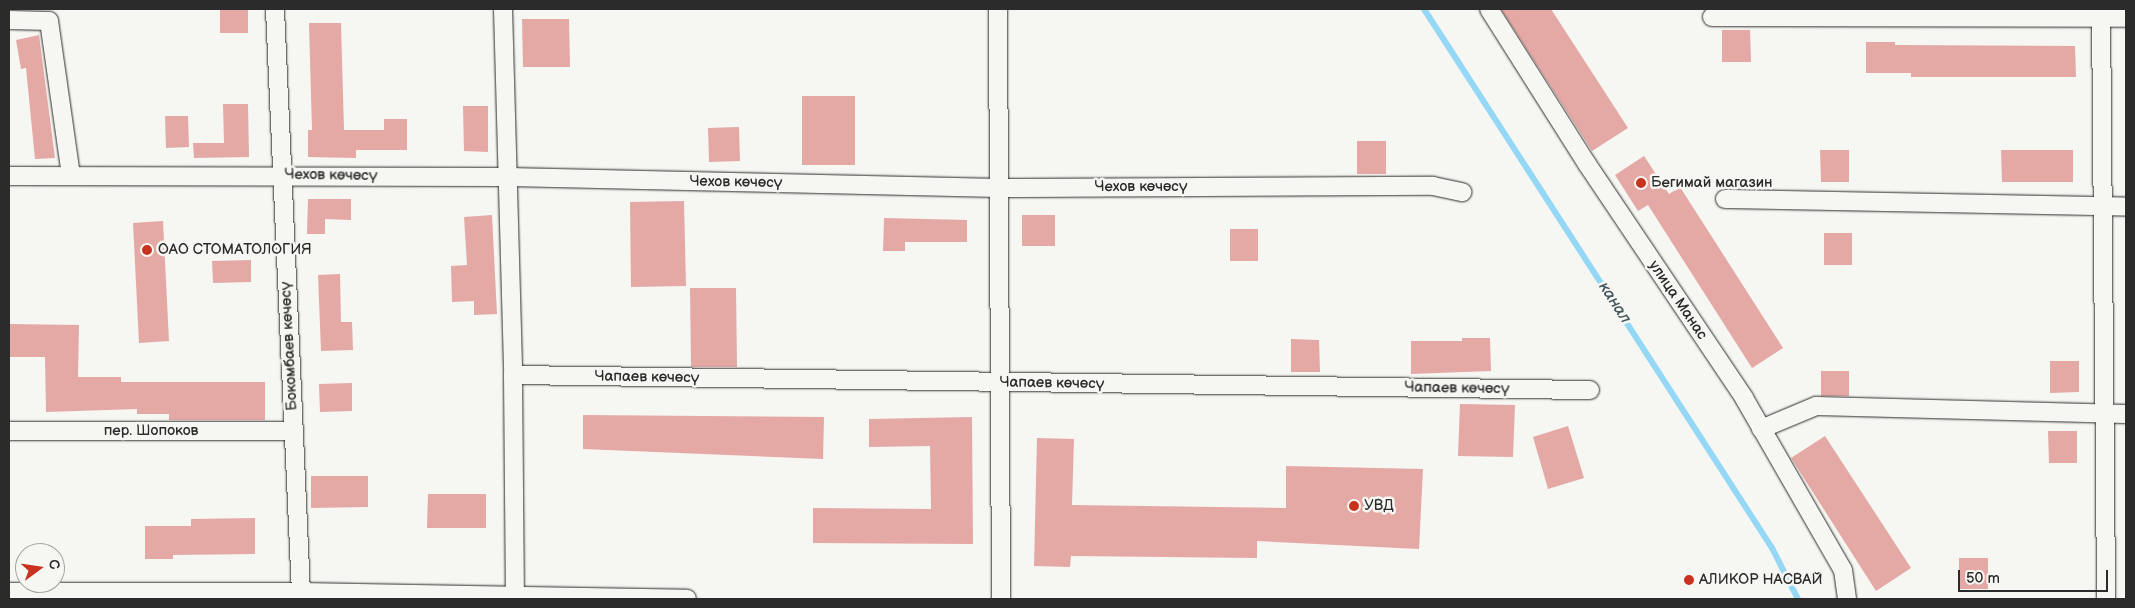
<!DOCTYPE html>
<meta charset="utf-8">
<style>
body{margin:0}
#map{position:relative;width:2135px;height:608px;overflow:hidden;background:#f6f6f2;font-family:"Balsamiq Sans",sans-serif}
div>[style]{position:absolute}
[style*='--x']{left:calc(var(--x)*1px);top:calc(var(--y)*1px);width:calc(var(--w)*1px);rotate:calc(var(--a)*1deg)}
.stream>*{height:6px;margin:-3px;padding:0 3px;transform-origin:3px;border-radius:3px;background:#94d8f6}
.building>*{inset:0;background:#e4a9a5}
.roads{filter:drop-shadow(0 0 1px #2b2b2b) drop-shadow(0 0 1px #2b2b2b)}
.minor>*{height:18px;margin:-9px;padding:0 9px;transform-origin:9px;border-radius:9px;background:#f6f6f2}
.dots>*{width:14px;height:14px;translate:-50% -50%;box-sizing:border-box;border:2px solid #f6f6f2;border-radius:50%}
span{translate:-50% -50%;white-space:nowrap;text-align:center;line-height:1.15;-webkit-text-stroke:5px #f6f6f2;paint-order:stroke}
.street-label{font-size:15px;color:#2b2b2b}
.poi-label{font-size:15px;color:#2b2b2b}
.left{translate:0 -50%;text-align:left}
.water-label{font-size:16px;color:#45565e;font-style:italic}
.frame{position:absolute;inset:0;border:10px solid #2b2b2b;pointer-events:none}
.north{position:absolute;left:15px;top:543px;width:50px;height:50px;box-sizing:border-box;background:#f6f6f2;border:1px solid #a5a5a2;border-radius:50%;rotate:76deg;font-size:14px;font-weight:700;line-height:20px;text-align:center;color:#2b2b2b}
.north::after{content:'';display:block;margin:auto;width:18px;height:22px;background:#c8321e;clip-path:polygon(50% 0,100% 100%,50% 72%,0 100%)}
.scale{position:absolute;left:1958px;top:570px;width:150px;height:22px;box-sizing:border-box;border:2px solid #2b2b2b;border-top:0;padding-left:6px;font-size:15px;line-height:18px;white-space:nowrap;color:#2b2b2b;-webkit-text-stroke:4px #f6f6f2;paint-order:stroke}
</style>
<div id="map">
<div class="stream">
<div style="--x:1424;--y:9;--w:642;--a:57.15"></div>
<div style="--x:1772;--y:548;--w:57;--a:63"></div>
</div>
<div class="building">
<div style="clip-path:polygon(220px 9px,248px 9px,248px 33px,220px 33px)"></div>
<div style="clip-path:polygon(1501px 9px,1551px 9px,1628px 128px,1592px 151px)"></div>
<div style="clip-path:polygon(522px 19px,569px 19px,570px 67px,523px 67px)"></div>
<div style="clip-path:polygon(309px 23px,341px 23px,344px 130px,384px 130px,384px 119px,407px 119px,407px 150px,356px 150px,356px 158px,308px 157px,308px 130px,312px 130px)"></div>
<div style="clip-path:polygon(1722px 30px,1750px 30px,1751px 62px,1722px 62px)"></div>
<div style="clip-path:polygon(39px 35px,55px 158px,35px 159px,26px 68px,21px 69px,16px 40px)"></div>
<div style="clip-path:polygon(1866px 42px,1895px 42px,1895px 45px,2075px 46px,2076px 77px,1911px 77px,1911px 73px,1866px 73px)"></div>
<div style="clip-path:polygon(802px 96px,855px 96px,855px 165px,802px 165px)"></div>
<div style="clip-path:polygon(223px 104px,248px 104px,249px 157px,194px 158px,193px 143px,224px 143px)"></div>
<div style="clip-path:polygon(463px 106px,488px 106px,488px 152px,464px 151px)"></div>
<div style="clip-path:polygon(165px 116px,188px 116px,189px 147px,166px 148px)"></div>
<div style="clip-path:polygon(739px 127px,740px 161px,709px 162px,708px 128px)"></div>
<div style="clip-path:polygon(1357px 141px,1386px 141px,1386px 174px,1357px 174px)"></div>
<div style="clip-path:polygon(1820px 150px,1849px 150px,1849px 182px,1821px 182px)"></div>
<div style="clip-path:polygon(2001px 150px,2073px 150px,2073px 182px,2002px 182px)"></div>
<div style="clip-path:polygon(1644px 156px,1669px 194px,1680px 187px,1783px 348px,1752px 368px,1648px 205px,1638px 211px,1615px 175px)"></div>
<div style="clip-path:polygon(308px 199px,351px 199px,351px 220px,325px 219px,325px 234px,307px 234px)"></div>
<div style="clip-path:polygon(684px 201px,686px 286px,631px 287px,630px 202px)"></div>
<div style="clip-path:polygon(492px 215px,497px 314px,474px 315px,474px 301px,452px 302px,451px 266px,467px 265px,464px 217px)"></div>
<div style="clip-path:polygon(1022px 215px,1055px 215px,1055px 246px,1022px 246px)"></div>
<div style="clip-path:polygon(884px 218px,967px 220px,967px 242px,905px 242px,905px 251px,883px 251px)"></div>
<div style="clip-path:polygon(163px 221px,169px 341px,139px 343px,133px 223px)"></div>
<div style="clip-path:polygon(1230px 229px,1258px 229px,1258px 261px,1230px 261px)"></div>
<div style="clip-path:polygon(1824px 233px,1852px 233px,1852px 265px,1824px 265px)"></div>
<div style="clip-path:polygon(251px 260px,251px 282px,213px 283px,212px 261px)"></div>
<div style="clip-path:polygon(340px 274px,341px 322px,352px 322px,353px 350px,321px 351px,318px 275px)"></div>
<div style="clip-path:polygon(690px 288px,736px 288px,737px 367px,691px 367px)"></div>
<div style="clip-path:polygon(9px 324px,79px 325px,78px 377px,121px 377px,121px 382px,265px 382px,265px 420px,169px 420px,169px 414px,137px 414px,137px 409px,46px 412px,45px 357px,9px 357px)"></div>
<div style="clip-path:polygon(1462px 338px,1490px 338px,1491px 371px,1411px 374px,1411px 341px,1462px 341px)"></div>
<div style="clip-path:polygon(1291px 339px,1319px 340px,1320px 372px,1291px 372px)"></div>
<div style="clip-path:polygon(2050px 361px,2079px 361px,2079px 392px,2050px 393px)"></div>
<div style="clip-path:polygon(1821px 371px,1849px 371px,1849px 396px,1821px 396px)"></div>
<div style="clip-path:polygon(352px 383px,352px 411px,320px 412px,319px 384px)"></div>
<div style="clip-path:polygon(1460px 404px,1515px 405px,1513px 457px,1458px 456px)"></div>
<div style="clip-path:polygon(583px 415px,824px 417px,823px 459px,583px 449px)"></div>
<div style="clip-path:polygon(972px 417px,973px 544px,813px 543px,813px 508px,931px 509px,930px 446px,869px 447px,869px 419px)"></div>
<div style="clip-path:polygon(1568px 426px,1584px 478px,1548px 489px,1533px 437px)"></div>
<div style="clip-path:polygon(2048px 431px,2077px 431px,2077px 463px,2049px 463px)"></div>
<div style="clip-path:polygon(1825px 436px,1911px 568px,1876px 591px,1791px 458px)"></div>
<div style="clip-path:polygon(1037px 438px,1074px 439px,1072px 505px,1286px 508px,1286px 466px,1423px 469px,1419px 549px,1257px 541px,1257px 558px,1071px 556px,1070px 567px,1034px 566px)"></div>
<div style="clip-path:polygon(311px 476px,368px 476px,368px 507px,311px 508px)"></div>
<div style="clip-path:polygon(428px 494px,486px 494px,486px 528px,427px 528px)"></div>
<div style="clip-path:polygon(255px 518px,255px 554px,173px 555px,173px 559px,145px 559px,145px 526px,191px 526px,191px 519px)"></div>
<div style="clip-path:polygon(1959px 558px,1988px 558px,1988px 589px,1959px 589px)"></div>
</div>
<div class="roads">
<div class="minor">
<div style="--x:275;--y:9;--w:584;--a:87.45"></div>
<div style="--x:503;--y:9;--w:366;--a:88.4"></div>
<div style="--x:513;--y:375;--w:224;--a:89.5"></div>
<div style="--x:998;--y:9;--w:590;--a:89.71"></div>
<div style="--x:1489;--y:9;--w:183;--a:57.7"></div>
<div style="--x:1587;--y:164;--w:282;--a:56.1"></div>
<div style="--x:1744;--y:398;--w:198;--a:60.1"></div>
<div style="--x:1843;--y:570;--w:29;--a:82"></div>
<div style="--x:2101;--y:9;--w:590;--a:89.51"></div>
<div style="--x:1712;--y:17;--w:414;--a:0.1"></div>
<div style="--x:9;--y:20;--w:40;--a:1.4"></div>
<div style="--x:49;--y:21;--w:156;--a:81.9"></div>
<div style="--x:9;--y:176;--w:500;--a:0.11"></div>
<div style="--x:509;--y:177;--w:490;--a:1.3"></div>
<div style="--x:999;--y:188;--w:434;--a:-0.3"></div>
<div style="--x:1433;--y:186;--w:30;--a:12"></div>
<div style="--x:1725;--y:199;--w:401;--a:1.1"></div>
<div style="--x:513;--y:375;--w:1077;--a:0.8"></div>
<div style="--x:1761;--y:429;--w:60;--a:-22.7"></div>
<div style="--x:1816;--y:406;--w:310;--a:1.5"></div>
<div style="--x:9;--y:431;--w:284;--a:0"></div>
<div style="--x:9;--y:592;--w:292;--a:0"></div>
<div style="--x:301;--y:592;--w:386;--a:1"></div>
</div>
</div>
<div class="dots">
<div style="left:1641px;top:183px;background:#c8321e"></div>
<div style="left:147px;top:250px;background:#c8321e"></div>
<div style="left:1354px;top:506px;background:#c8321e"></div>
<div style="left:1689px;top:580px;background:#c8321e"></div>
</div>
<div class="street-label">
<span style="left:331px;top:175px;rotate:1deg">Чехов көчөсү</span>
<span style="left:736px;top:182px;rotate:1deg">Чехов көчөсү</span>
<span style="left:1141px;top:187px">Чехов көчөсү</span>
<span style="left:1678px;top:300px;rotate:56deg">улица Манас</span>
<span style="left:289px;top:346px;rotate:-93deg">Бокомбаев көчөсү</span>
<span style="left:647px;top:377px;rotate:1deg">Чапаев көчөсү</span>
<span style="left:1052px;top:383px;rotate:1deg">Чапаев көчөсү</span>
<span style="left:1457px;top:388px;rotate:1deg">Чапаев көчөсү</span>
<span style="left:151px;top:431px">пер. Шопоков</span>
</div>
<div class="poi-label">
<span class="left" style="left:1651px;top:183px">Бегимай магазин</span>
<span class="left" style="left:158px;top:250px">ОАО СТОМАТОЛОГИЯ</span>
<span class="left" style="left:1364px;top:506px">УВД</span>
<span class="left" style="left:1699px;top:580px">АЛИКОР НАСВАЙ</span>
</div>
<div class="water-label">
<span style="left:1614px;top:303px;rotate:57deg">канал</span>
</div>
<div class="frame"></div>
<div class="north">С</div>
<div class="scale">50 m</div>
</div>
